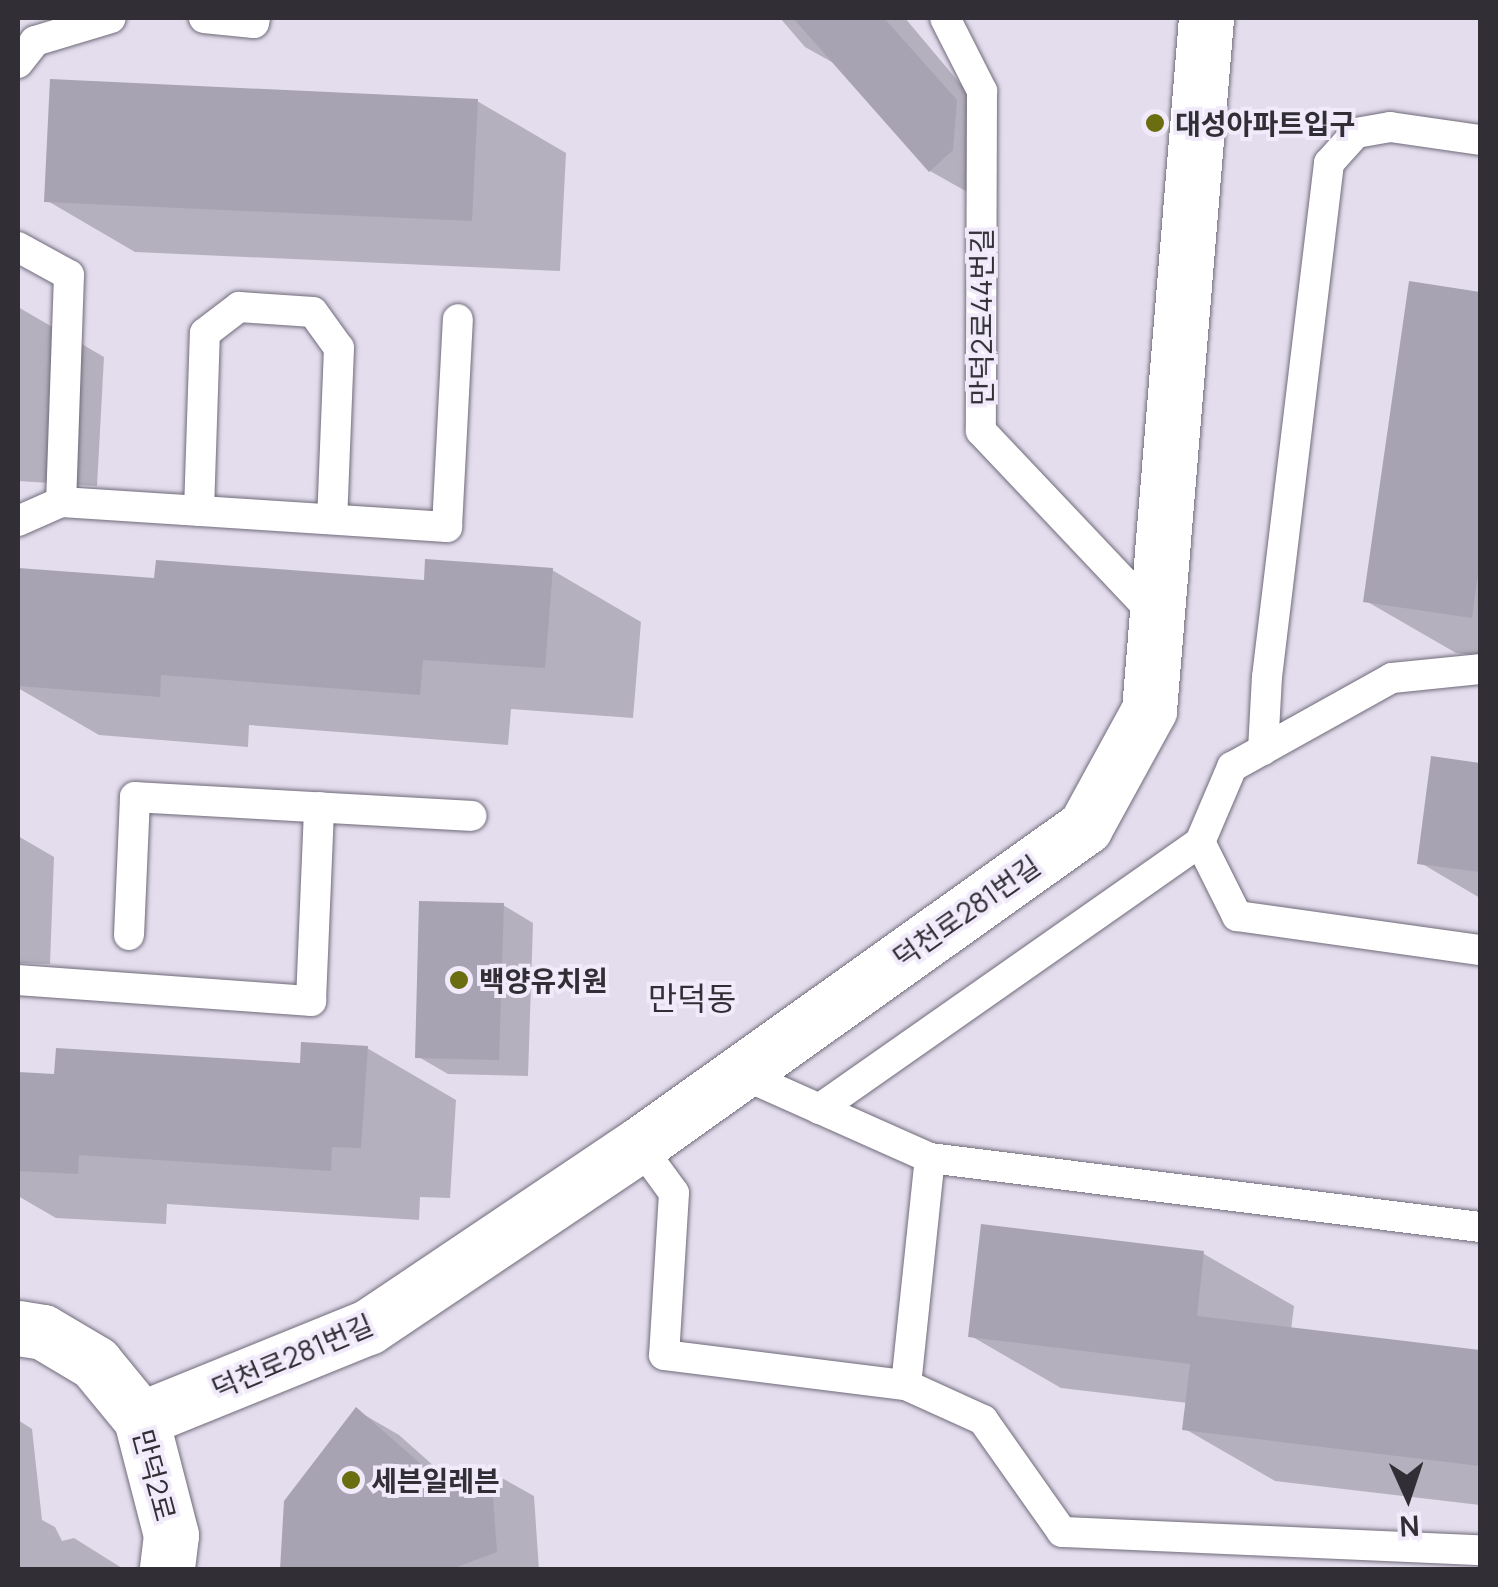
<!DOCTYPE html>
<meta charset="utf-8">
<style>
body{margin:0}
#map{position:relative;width:1498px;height:1587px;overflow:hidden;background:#e3dded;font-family:Manrope,"Noto Sans KR",sans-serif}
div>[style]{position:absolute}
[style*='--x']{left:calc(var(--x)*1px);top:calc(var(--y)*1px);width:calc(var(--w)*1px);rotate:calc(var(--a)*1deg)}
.shadow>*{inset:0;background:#0003}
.building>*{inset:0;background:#a8a3b2}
.roads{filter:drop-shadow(0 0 2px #706b7a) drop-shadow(0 0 2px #706b7a)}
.service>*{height:30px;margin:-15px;padding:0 15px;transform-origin:15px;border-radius:15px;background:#fff}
.tertiary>*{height:55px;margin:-27.5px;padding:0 27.5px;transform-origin:27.5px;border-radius:27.5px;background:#fff}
.secondary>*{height:55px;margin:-27.5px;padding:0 27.5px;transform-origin:27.5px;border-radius:27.5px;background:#fff}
.dots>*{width:28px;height:28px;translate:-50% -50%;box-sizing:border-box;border:5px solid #f0eafb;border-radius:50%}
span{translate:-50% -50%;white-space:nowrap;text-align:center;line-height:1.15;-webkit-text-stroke:8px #f0eafb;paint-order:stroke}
.poi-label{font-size:28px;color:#312f35;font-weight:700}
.left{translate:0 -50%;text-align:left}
.street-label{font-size:28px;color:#312f35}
.quarter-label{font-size:32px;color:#312f35}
.frame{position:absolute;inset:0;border:20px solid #312f35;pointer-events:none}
.north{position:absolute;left:1358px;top:1447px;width:100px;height:100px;-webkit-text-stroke:8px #f0eafb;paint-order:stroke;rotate:177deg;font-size:28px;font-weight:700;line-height:40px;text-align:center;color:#312f35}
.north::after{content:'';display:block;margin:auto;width:35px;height:45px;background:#312f35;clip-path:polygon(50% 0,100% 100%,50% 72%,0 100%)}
</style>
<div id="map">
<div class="shadow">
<div style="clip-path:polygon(780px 18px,905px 18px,994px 124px,969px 193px,930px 171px,839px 66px,805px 47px)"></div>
<div style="clip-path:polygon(477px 101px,566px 153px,560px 271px,135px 252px,46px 200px)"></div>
<div style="clip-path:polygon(1411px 284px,1480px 294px,1480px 656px,1456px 653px,1366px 601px)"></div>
<div style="clip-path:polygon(18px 307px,104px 357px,97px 486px,18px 481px)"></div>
<div style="clip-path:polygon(19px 570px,156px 580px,426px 583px,552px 570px,641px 622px,633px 718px,511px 709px,508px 745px,249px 725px,248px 747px,99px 735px,18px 688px)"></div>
<div style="clip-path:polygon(1433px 759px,1480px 765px,1480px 898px,1419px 862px)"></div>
<div style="clip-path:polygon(18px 836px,54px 857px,50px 964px,18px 963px)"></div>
<div style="clip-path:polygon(503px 905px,533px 923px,528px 1076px,448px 1074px,417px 1056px)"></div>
<div style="clip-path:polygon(367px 1048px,456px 1100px,450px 1198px,420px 1197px,419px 1220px,167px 1204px,166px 1224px,56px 1218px,18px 1196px,18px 1074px,56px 1076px,302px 1065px)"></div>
<div style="clip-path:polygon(1204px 1254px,1294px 1306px,1291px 1330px,1480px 1352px,1480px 1505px,1275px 1481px,1185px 1429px,1188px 1403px,1061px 1388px,971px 1336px)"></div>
<div style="clip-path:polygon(356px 1410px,399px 1435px,444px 1475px,491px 1472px,534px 1496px,539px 1570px,283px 1570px)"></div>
<div style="clip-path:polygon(18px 1420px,32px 1429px,42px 1520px,55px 1527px,62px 1541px,74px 1538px,125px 1570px,18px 1570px)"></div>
</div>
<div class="building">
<div style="clip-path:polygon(793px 18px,884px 18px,957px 100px,953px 150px,929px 172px)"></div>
<div style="clip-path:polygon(50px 79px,478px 99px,472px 221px,44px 202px)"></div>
<div style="clip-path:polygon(1409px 281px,1480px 292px,1480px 558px,1472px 618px,1363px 602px)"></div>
<div style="clip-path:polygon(425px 559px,553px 568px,545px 668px,423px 660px,420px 695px,161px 675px,160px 697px,18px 686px,18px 568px,154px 578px,156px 560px,424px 580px)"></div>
<div style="clip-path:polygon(1431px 756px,1480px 763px,1480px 872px,1417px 864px)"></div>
<div style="clip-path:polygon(419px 901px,504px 903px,499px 1060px,415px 1058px)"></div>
<div style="clip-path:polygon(301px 1042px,368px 1046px,361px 1148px,332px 1147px,331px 1171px,79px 1155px,78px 1174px,18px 1171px,18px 1072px,54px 1074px,56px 1048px,300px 1063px)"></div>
<div style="clip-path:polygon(981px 1224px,1204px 1251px,1197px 1316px,1480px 1350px,1480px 1466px,1182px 1430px,1190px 1364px,968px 1337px)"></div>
<div style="clip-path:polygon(356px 1407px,431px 1473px,491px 1469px,497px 1552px,449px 1570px,280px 1570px,284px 1501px)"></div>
</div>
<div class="roads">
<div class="service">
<div style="--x:204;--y:18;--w:50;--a:5.7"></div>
<div style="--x:254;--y:23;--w:5;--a:-79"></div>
<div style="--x:945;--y:18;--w:82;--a:63.1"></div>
<div style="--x:982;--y:91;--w:340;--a:90.2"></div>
<div style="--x:981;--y:431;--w:255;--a:46.6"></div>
<div style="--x:18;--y:63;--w:28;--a:-52"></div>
<div style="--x:35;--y:41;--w:79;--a:-16.8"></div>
<div style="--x:18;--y:247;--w:58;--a:28.8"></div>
<div style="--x:69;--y:275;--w:227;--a:92"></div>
<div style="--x:199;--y:511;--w:178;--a:-88.1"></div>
<div style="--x:205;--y:333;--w:43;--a:-37.4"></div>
<div style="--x:239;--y:307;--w:74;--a:3.9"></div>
<div style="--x:313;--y:312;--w:44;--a:54.2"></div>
<div style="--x:339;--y:348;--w:171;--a:92.3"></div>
<div style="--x:18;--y:521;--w:47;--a:-23.8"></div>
<div style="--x:61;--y:502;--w:387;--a:3.7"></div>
<div style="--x:447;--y:527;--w:208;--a:-87"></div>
<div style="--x:1263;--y:750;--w:73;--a:-86.9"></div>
<div style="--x:1267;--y:677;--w:518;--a:-83.12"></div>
<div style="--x:1329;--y:163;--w:40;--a:-48"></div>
<div style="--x:1356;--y:133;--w:35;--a:-10"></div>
<div style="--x:1390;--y:127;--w:91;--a:8.2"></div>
<div style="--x:1200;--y:842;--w:82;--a:-66.9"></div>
<div style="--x:1232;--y:767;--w:183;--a:-29.1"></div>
<div style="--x:1392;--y:678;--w:88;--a:-5.8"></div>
<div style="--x:129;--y:935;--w:138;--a:-87.5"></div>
<div style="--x:135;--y:797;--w:337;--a:3.2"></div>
<div style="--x:18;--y:980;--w:294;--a:4.1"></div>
<div style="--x:311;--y:1001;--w:194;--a:-87.6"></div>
<div style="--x:819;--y:1109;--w:465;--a:-35"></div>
<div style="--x:1200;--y:842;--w:83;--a:63.4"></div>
<div style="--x:1237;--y:916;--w:245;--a:8"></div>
<div style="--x:639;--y:1145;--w:59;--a:53.9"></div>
<div style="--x:674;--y:1193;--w:162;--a:93.5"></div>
<div style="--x:664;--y:1355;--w:244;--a:7.1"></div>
<div style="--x:906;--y:1385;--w:228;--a:-84"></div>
<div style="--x:930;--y:1158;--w:209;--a:-156"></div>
<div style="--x:930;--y:1158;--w:554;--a:7.15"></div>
<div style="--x:906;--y:1385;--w:85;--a:24.4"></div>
<div style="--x:983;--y:1420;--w:137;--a:54.8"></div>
<div style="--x:1062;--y:1532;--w:418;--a:2.5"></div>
</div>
<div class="tertiary">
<div style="--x:141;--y:1419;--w:245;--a:-22.1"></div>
<div style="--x:368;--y:1327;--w:326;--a:-33.9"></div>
<div style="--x:639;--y:1145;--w:548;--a:-35.49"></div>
<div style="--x:1085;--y:827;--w:133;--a:-61.3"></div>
<div style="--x:1149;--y:710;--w:694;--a:-85.29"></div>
</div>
<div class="secondary">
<div style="--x:18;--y:1328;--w:25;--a:9"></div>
<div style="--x:43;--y:1332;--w:61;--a:30.8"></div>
<div style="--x:95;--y:1363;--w:72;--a:50.6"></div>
<div style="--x:141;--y:1419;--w:120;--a:75.5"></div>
<div style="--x:171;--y:1535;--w:35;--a:97"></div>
</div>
</div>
<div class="dots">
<div style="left:1155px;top:123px;background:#6a6d10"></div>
<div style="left:459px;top:980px;background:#6a6d10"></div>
<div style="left:351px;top:1480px;background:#6a6d10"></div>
</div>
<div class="poi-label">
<span class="left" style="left:1175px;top:123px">대성아파트입구</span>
<span class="left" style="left:479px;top:980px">백양유치원</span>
<span class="left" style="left:371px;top:1480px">세븐일레븐</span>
</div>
<div class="street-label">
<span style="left:981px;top:317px;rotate:-90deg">만덕2로44번길</span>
<span style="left:966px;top:911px;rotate:-35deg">덕천로281번길</span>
<span style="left:292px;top:1356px;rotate:-23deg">덕천로281번길</span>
<span style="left:155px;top:1475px;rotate:75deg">만덕2로</span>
</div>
<div class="quarter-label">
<span style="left:692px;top:998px">만덕동</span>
</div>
<div class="frame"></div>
<div class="north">N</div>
</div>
